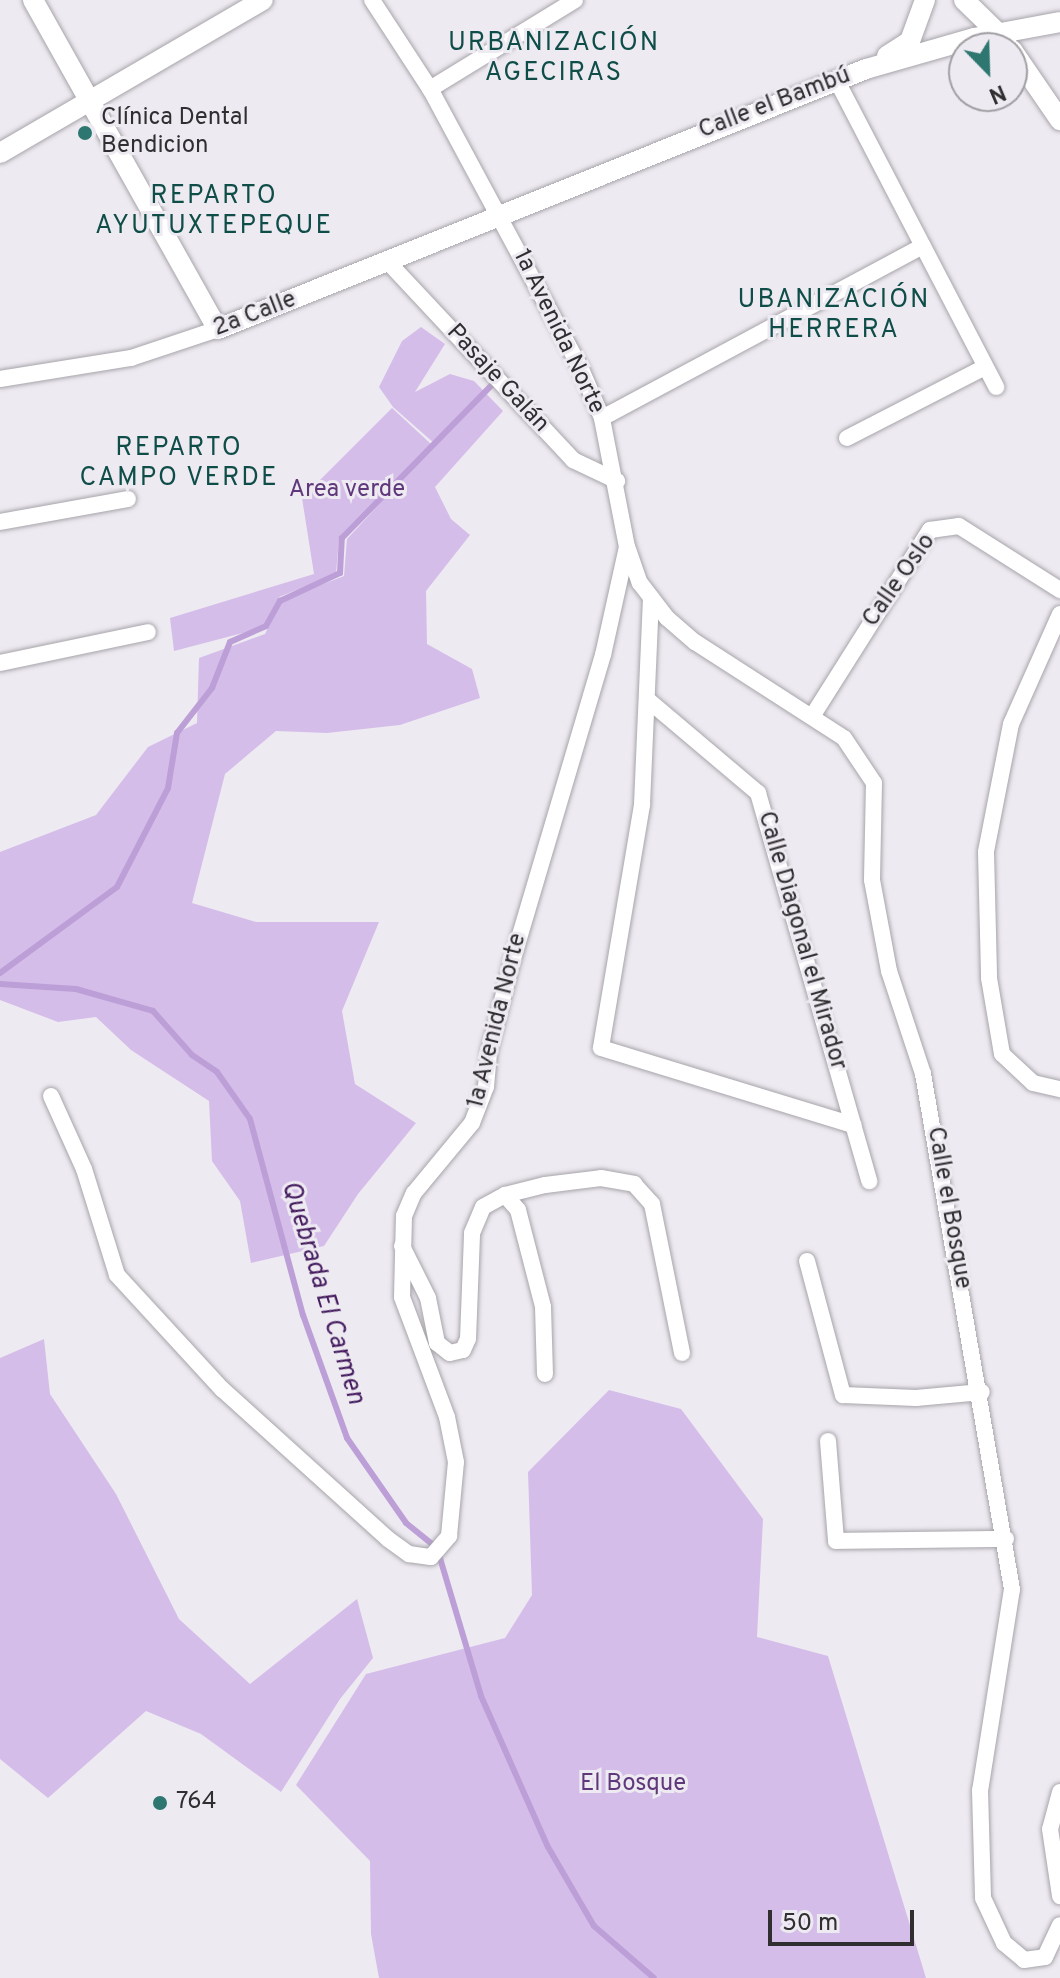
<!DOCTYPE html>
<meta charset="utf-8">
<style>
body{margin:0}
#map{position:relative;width:1060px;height:1978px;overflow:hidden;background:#eeeaf1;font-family:Overpass,sans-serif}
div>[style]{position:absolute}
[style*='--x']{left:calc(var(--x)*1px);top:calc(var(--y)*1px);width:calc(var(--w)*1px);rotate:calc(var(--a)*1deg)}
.green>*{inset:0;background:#d5bdea}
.stream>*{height:6px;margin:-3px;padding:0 3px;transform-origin:3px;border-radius:3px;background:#bd9fd7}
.roads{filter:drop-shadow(0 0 2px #a7a4aa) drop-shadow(0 0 2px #a7a4aa)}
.minor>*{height:16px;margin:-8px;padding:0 8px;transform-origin:8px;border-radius:8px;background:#fff}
.tertiary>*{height:20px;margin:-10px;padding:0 10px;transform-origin:10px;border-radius:10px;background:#fff}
.dots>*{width:22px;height:22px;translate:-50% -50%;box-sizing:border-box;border:4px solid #eeeaf1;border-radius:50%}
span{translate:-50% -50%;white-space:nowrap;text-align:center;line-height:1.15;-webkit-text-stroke:6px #eeeaf1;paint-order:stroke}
.street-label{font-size:24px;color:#302e31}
.poi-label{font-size:24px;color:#302e31}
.left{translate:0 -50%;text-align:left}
.park-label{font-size:24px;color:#5f387c}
.neighbourhood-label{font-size:26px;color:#0f4d48;letter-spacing:2px}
.water-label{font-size:26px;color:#451d60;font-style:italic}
.north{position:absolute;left:948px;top:32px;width:80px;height:80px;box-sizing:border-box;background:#eeeaf1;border:2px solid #a29fa4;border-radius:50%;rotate:157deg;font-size:22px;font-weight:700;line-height:32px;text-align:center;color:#302e31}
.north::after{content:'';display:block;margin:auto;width:28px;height:36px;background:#2e7770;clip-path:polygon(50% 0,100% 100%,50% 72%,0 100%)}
.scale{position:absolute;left:768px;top:1910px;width:146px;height:36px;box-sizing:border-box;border:4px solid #302e31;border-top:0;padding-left:10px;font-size:24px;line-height:28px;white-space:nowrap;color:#302e31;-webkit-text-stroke:6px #eeeaf1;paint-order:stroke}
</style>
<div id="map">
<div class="green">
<div style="clip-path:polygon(421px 327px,445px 344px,415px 392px,450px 374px,474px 381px,503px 411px,435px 487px,451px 519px,470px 535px,426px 591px,427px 644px,472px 669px,480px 698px,400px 725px,327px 733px,276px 731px,225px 774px,192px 903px,256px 922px,379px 922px,342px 1011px,355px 1084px,416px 1123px,358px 1194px,324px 1246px,251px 1263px,240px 1201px,212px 1161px,209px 1101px,131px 1050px,96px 1017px,58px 1022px,0 1000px,0 852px,96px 815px,148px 747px,197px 723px,199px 658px,265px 634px,282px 600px,344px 576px,347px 539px,435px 444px,393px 407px,379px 387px,402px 341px)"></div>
<div style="clip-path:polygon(392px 408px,431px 444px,339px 539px,336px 574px,279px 597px,262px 628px,174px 651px,170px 618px,314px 574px,302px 498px)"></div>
<div style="clip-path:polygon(44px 1339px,50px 1394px,116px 1494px,179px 1619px,250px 1684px,357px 1599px,373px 1658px,340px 1699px,281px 1792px,201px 1734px,146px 1711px,48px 1798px,0 1759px,0 1358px)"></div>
<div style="clip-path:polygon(609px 1390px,681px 1409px,763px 1519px,757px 1637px,828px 1656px,926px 1978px,379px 1978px,371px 1934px,370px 1861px,296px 1785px,366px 1674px,505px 1638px,532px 1595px,528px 1472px)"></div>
</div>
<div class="stream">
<div style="--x:0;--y:973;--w:145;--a:-36.3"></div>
<div style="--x:117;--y:887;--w:111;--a:-62.7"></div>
<div style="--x:168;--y:788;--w:56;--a:-80.7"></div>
<div style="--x:177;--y:733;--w:57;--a:-52.1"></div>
<div style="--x:212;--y:688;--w:49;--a:-68.6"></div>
<div style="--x:230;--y:642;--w:39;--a:-24"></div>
<div style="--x:266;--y:626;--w:29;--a:-61"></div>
<div style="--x:280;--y:601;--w:66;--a:-25"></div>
<div style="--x:340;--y:573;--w:35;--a:-87"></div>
<div style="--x:342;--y:538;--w:217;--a:-45.6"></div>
<div style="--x:0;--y:984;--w:76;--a:3.8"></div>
<div style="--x:76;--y:989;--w:80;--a:15.9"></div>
<div style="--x:153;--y:1011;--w:59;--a:48.4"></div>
<div style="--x:192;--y:1055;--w:30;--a:34"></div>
<div style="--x:217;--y:1072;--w:57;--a:54.9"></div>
<div style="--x:250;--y:1119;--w:203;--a:74.9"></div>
<div style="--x:303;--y:1315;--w:131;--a:70.3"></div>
<div style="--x:347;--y:1438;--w:103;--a:55.2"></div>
<div style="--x:406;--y:1523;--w:40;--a:39"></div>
<div style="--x:437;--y:1548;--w:154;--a:73.4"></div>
<div style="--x:481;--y:1696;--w:165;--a:66.1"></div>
<div style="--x:548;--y:1847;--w:91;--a:59.8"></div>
<div style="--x:594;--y:1926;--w:79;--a:40.9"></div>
</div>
<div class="roads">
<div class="minor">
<div style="--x:837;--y:81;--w:345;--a:62.5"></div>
<div style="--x:430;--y:89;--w:170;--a:-31.5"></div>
<div style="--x:388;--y:262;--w:271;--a:46.9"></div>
<div style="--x:573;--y:460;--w:49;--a:25.5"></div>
<div style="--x:0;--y:379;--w:133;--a:-9.1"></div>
<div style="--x:131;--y:358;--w:92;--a:-18.4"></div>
<div style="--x:602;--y:418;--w:364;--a:-28.2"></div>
<div style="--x:847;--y:438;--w:155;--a:-27.2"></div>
<div style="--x:0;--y:522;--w:130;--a:-10.2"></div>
<div style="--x:628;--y:549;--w:36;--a:71"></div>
<div style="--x:640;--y:583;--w:44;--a:52.4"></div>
<div style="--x:667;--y:618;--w:37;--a:41"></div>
<div style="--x:695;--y:642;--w:177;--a:32.8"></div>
<div style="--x:844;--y:738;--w:54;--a:56.3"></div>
<div style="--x:874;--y:783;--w:97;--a:91.2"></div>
<div style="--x:872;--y:880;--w:93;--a:79.4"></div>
<div style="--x:889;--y:971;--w:108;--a:71.7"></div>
<div style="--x:923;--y:1074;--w:523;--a:80.2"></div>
<div style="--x:1012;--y:1589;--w:204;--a:99"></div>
<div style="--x:980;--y:1790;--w:108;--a:88.4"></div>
<div style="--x:983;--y:1898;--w:50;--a:65"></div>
<div style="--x:1004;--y:1943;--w:26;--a:40"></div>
<div style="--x:1024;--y:1960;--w:21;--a:-8"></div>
<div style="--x:1045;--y:1957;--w:35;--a:-65"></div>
<div style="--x:651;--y:598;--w:207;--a:92.5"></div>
<div style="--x:642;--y:805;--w:246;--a:99.6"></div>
<div style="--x:601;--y:1048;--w:264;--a:17"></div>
<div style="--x:1060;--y:614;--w:120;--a:114"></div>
<div style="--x:1011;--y:724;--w:130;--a:101.1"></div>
<div style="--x:986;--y:852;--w:126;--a:88.6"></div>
<div style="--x:989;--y:978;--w:77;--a:80.3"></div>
<div style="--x:1002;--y:1054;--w:42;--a:43.1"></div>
<div style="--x:1033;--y:1083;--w:28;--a:13"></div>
<div style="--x:0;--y:663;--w:151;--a:-11.8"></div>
<div style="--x:648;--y:700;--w:144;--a:40.2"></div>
<div style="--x:758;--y:793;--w:404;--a:74"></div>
<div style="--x:813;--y:715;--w:219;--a:-57.7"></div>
<div style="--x:930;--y:530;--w:29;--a:-8"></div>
<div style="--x:959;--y:526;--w:120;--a:32.4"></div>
<div style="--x:51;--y:1096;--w:80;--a:65.7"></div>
<div style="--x:84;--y:1169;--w:111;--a:72.7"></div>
<div style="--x:117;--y:1275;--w:155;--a:47.4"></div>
<div style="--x:222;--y:1389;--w:224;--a:42.1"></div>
<div style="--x:388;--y:1539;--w:26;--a:36"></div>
<div style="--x:409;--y:1554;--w:22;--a:8"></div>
<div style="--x:431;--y:1557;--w:28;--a:-49"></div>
<div style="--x:449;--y:1536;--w:74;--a:-84.6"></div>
<div style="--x:456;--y:1462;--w:46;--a:-101.3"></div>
<div style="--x:447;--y:1417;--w:128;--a:-110.6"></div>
<div style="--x:402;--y:1297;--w:81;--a:-88.6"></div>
<div style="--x:404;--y:1216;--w:25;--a:-67"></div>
<div style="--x:414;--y:1193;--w:91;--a:-50.4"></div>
<div style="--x:472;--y:1123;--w:39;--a:-69"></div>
<div style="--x:486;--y:1087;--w:35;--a:-85"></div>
<div style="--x:489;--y:1052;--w:93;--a:-75.7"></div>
<div style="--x:512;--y:962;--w:320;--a:-73.5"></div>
<div style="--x:603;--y:655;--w:111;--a:-77.5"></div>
<div style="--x:627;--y:547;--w:131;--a:-101"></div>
<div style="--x:602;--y:418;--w:53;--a:-113.2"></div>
<div style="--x:581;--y:369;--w:318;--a:-118.3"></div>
<div style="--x:430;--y:89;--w:106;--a:-123.1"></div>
<div style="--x:505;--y:1195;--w:20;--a:49"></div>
<div style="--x:518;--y:1210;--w:100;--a:75.5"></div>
<div style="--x:543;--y:1307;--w:67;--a:88.3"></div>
<div style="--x:402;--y:1246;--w:58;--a:63.4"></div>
<div style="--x:428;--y:1298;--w:46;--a:78.7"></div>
<div style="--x:437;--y:1343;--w:16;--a:38"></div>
<div style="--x:450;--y:1353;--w:13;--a:-13"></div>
<div style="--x:463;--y:1350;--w:12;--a:-66"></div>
<div style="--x:468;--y:1339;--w:106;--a:-87.8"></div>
<div style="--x:472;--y:1233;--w:28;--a:-67"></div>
<div style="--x:483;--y:1207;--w:25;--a:-29"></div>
<div style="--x:505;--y:1195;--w:41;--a:-14"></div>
<div style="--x:545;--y:1185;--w:56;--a:-7.1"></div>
<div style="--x:601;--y:1178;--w:34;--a:10"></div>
<div style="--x:634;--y:1184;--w:27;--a:48"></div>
<div style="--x:652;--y:1204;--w:152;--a:78.6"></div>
<div style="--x:807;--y:1261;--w:139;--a:75"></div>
<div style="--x:843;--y:1395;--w:73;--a:2.4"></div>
<div style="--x:916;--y:1398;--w:66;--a:-5.2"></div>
<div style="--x:828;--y:1441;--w:100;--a:85.4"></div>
<div style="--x:836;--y:1541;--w:170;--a:-0.7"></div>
<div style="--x:1060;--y:1792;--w:38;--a:105"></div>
<div style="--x:1050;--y:1829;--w:68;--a:81.5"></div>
</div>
<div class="tertiary">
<div style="--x:33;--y:0;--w:377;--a:60.7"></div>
<div style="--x:218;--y:329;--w:698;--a:-21.86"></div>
<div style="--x:866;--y:69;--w:112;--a:-16"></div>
<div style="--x:974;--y:38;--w:87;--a:-10.5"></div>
<div style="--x:964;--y:0;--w:59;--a:44.3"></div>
<div style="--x:1012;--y:50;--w:85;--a:55.6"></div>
<div style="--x:887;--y:56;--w:27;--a:-33"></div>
<div style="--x:910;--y:41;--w:44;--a:-69.9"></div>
<div style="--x:0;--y:153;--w:304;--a:-30.2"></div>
</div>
</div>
<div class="dots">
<div style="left:85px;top:133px;background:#2e7770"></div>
<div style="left:160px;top:1803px;background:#2e7770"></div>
</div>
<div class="street-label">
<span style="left:775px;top:104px;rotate:-21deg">Calle el Bambú</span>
<span style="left:255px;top:315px;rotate:-21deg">2a Calle</span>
<span style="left:558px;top:332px;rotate:64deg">1a Avenida Norte</span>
<span style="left:497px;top:379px;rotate:47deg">Pasaje Galán</span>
<span style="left:900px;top:581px;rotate:-55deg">Calle Oslo</span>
<span style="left:801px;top:941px;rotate:74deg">Calle Diagonal el Mirador</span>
<span style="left:498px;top:1021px;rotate:-76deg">1a Avenida Norte</span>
<span style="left:948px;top:1208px;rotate:80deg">Calle el Bosque</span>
</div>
<div class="poi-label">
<span class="left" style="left:101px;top:133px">Clínica Dental<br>Bendicion</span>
<span class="left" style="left:176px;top:1803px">764</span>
</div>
<div class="park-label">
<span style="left:347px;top:491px">Area verde</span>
<span style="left:633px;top:1785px">El Bosque</span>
</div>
<div class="neighbourhood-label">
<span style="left:554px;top:59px">URBANIZACIÓN<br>AGECIRAS</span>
<span style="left:214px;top:212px">REPARTO<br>AYUTUXTEPEQUE</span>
<span style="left:834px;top:316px">UBANIZACIÓN<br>HERRERA</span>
<span style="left:179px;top:464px">REPARTO<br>CAMPO VERDE</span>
</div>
<div class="water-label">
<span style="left:322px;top:1293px;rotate:73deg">Quebrada El Carmen</span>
</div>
<div class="north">N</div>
<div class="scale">50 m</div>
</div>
